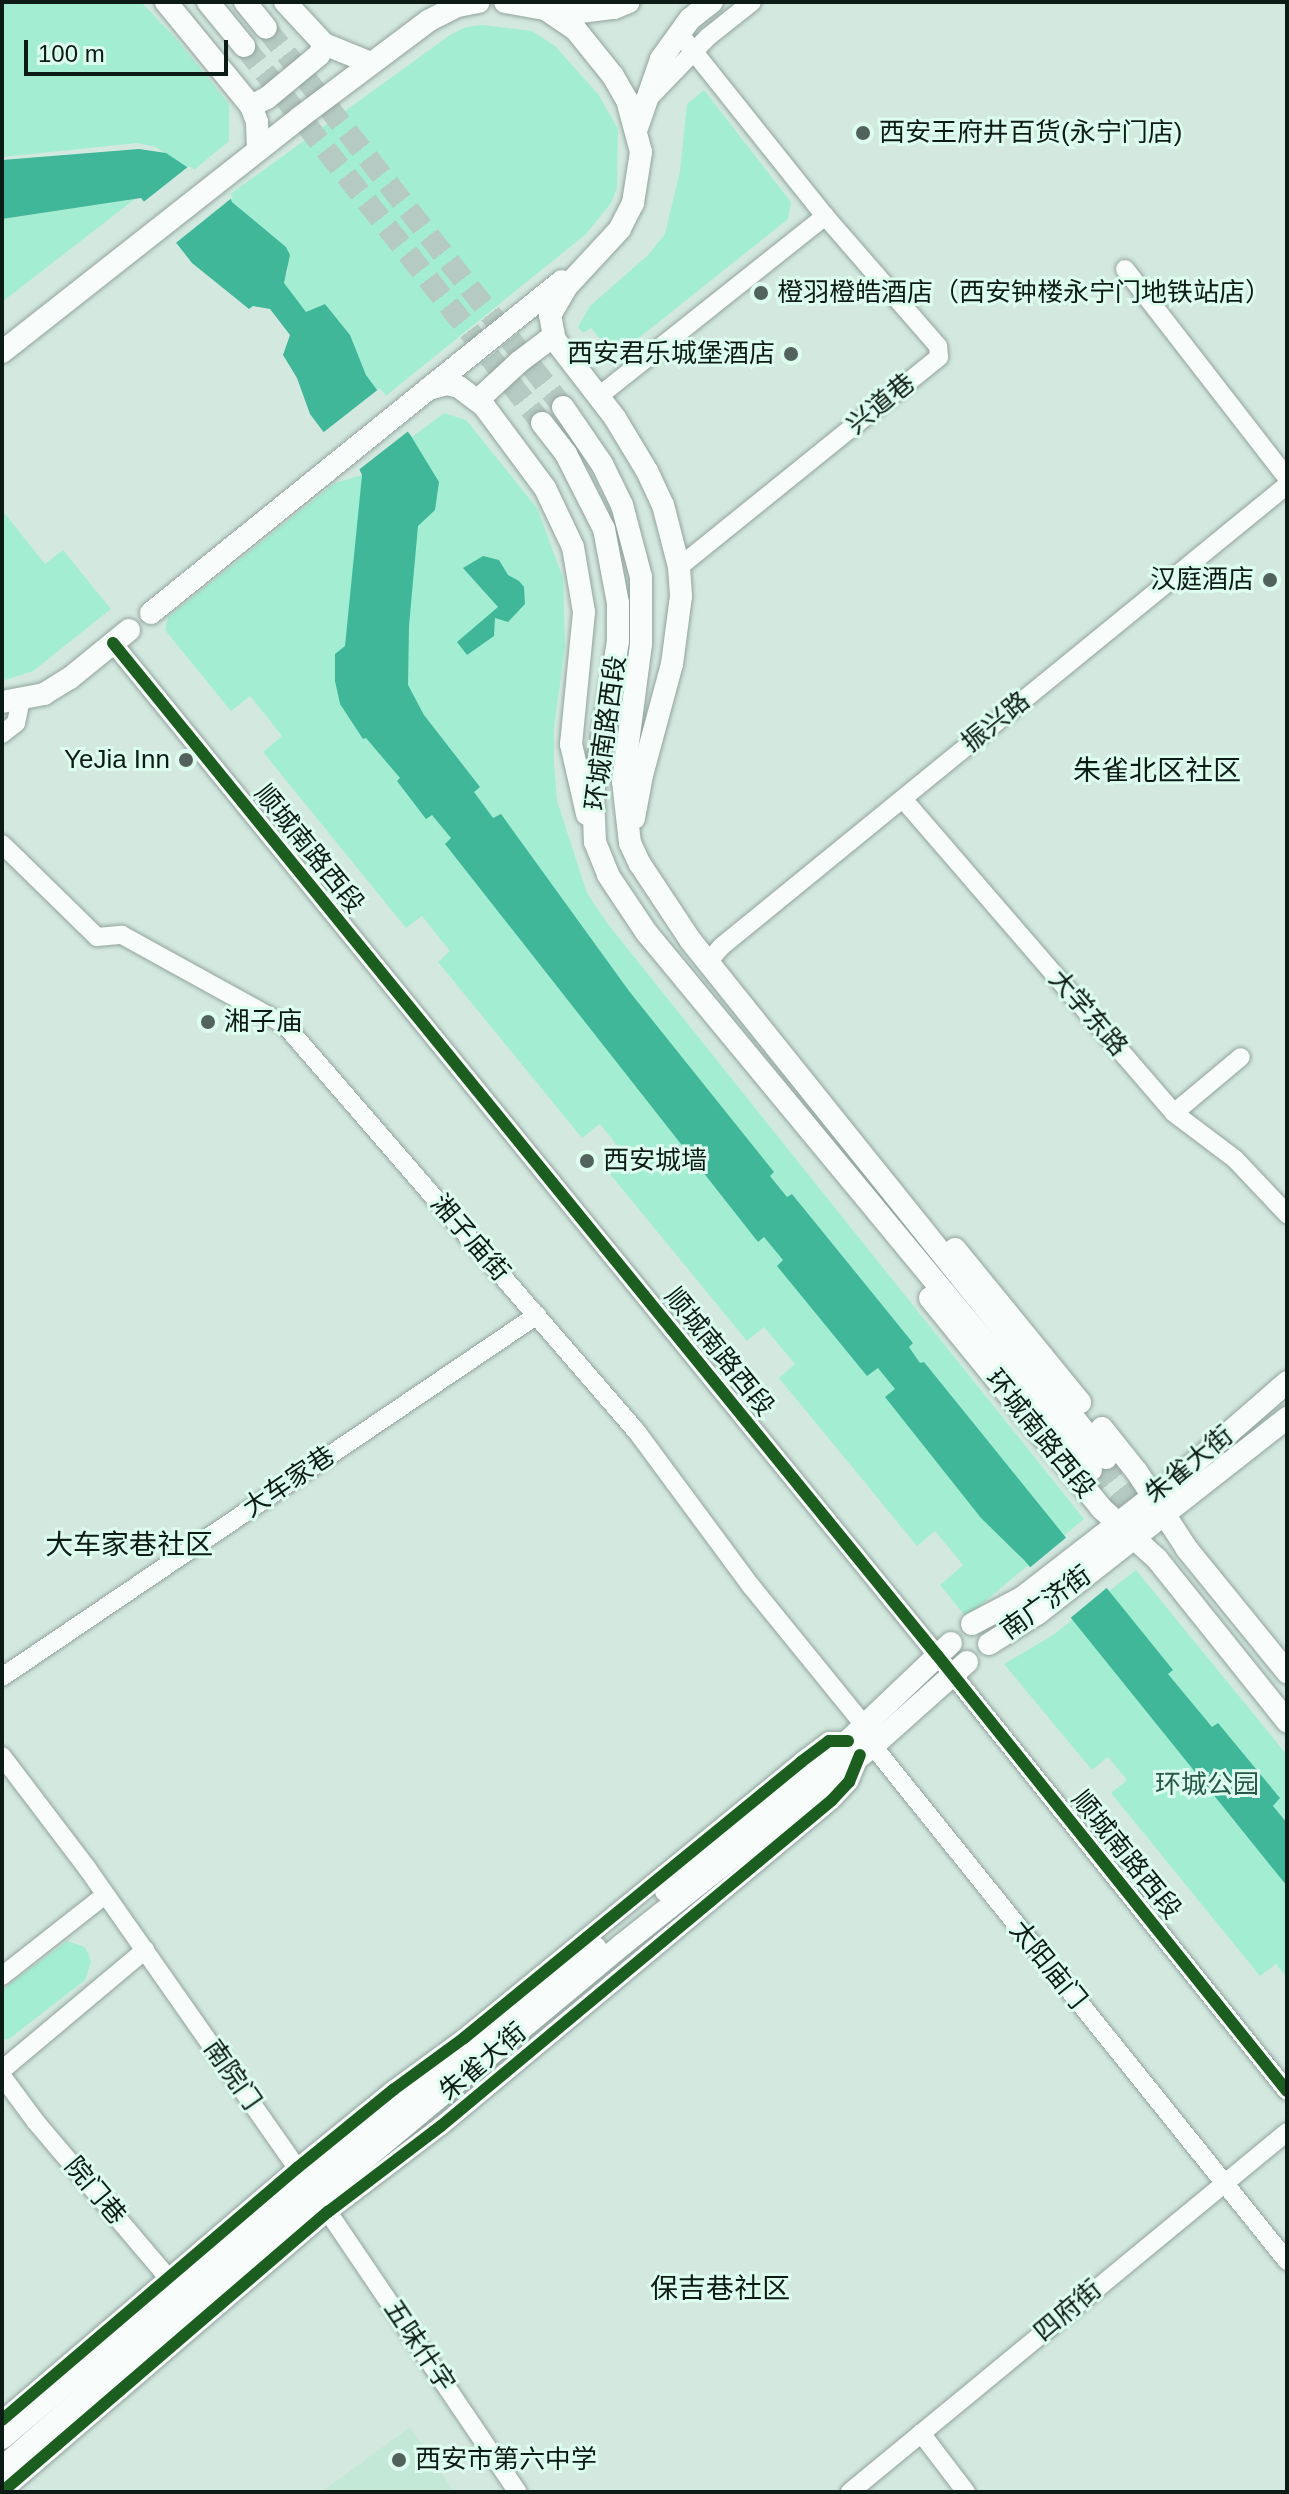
<!DOCTYPE html>
<meta charset="utf-8">
<style>
body{margin:0}
#map{position:relative;width:1289px;height:2494px;overflow:hidden;background:#d3e9e0;font-family:Helvetica,"Noto Sans SC",sans-serif}
div>[style]{position:absolute}
[style*='--x']{left:calc(var(--x)*1px);top:calc(var(--y)*1px);width:calc(var(--w)*1px);rotate:calc(var(--a)*1deg)}
.built>*{inset:0;background:#c4e8d8}
.green>*{inset:0;background:#a3eed2}
.water>*{inset:0;background:#3fb798}
.pier>*{inset:0;background:#d3e9e0}
.major-tunnel>*{height:22px;margin-top:-11px;transform-origin:0;background:repeating-linear-gradient(90deg,#b5cac2 0 22px,transparent 0 33px)}
.roads{filter:drop-shadow(0 0 2px #92a39c) drop-shadow(0 0 2px #92a39c)}
.minor>*{height:18px;margin:-9px;padding:0 9px;transform-origin:9px;border-radius:9px;background:#f8fcfa}
.major>*{height:22px;margin:-11px;padding:0 11px;transform-origin:11px;border-radius:11px;background:#f8fcfa}
.cycleway>*{height:12px;margin:-6px;padding:0 6px;transform-origin:6px;border-radius:6px;background:#1b5e20}
.dots>*{width:22px;height:22px;translate:-50% -50%;box-sizing:border-box;border:4px solid #ddfdef;border-radius:50%}
span{translate:-50% -50%;white-space:nowrap;text-align:center;line-height:1.15;-webkit-text-stroke:6px #ddfdef;paint-order:stroke}
.poi-label{font-size:26px;color:#0d1b16}
.left{translate:0 -50%;text-align:left}
.right{translate:-100% -50%;text-align:right}
.street-label{font-size:26px;color:#0d1b16}
.park-label{font-size:26px;color:#265947}
.neighbourhood-label{font-size:28px;color:#0d1b16}
.frame{position:absolute;inset:0;border:4px solid #0d1b16;pointer-events:none}
.scale{position:absolute;left:24px;top:40px;width:204px;height:36px;box-sizing:border-box;border:4px solid #0d1b16;border-top:0;padding-left:10px;font-size:24px;line-height:28px;white-space:nowrap;color:#0d1b16;-webkit-text-stroke:6px #ddfdef;paint-order:stroke}
</style>
<div id="map">
<div class="built">
<div style="clip-path:polygon(410px 2427px,454px 2492px,321px 2492px)"></div>
</div>
<div class="green">
<div style="clip-path:polygon(2px 2px,141px 2px,178px 41px,229px 104px,229px 141px,194px 170px,186px 169px,156px 147px,137px 143px,2px 157px)"></div>
<div style="clip-path:polygon(483px 25px,532px 31px,555px 46px,598px 94px,618px 129px,617px 188px,611px 203px,586px 234px,382px 399px,366px 375px,350px 335px,325px 304px,306px 312px,283px 283px,288px 271px,286px 247px,232px 202px,229px 195px,450px 35px,466px 27px)"></div>
<div style="clip-path:polygon(704px 90px,791px 202px,788px 219px,620px 353px,610px 351px,591px 328px,583px 333px,578px 327px,590px 306px,648px 255px,665px 234px,680px 171px,687px 104px)"></div>
<div style="clip-path:polygon(135px 199px,2px 302px,2px 219px)"></div>
<div style="clip-path:polygon(444px 413px,466px 420px,537px 508px,563px 578px,565px 646px,554px 728px,554px 764px,557px 801px,587px 893px,607px 923px,1084px 1519px,966px 1617px,940px 1585px,963px 1565px,935px 1531px,917px 1546px,779px 1378px,795px 1364px,764px 1327px,747px 1341px,605px 1168px,623px 1153px,600px 1124px,582px 1138px,438px 962px,450px 951px,422px 916px,406px 928px,263px 752px,282px 736px,259px 707px,250px 696px,231px 711px,165px 630px,168px 617px,335px 483px,362px 475px)"></div>
<div style="clip-path:polygon(2px 510px,45px 564px,63px 550px,111px 609px,33px 671px,2px 681px)"></div>
<div style="clip-path:polygon(1136px 1570px,1287px 1755px,1287px 1978px,1276px 1964px,1260px 1976px,1111px 1793px,1127px 1780px,1108px 1757px,1092px 1770px,1004px 1664px,1053px 1635px)"></div>
<div style="clip-path:polygon(67px 1941px,85px 1947px,89px 1955px,91px 1962px,85px 1980px,9px 2039px,2px 2040px,2px 1990px)"></div>
</div>
<div class="water">
<div style="clip-path:polygon(139px 149px,166px 153px,229px 195px,232px 202px,286px 247px,290px 255px,284px 283px,306px 312px,325px 304px,350px 335px,366px 375px,411px 436px,439px 482px,435px 510px,418px 526px,409px 626px,408px 685px,424px 715px,480px 787px,474px 792px,493px 818px,501px 814px,629px 991px,774px 1172px,770px 1176px,787px 1197px,792px 1194px,913px 1343px,909px 1347px,920px 1363px,924px 1362px,1173px 1670px,1168px 1674px,1212px 1727px,1218px 1723px,1280px 1798px,1273px 1806px,1287px 1823px,1287px 1886px,1025px 1561px,981px 1518px,885px 1397px,895px 1389px,878px 1368px,867px 1376px,777px 1266px,783px 1260px,764px 1237px,758px 1242px,445px 844px,451px 838px,432px 815px,426px 819px,397px 781px,400px 778px,366px 738px,363px 739px,340px 704px,335px 681px,335px 654px,345px 646px,362px 475px,357px 464px,325px 434px,310px 414px,297px 378px,283px 355px,290px 335px,270px 309px,253px 306px,249px 309px,192px 263px,141px 198px,2px 219px,2px 160px)"></div>
<div style="clip-path:polygon(483px 556px,499px 560px,508px 575px,519px 581px,524px 587px,525px 604px,508px 622px,495px 618px,494px 636px,467px 655px,457px 642px,498px 607px,463px 568px)"></div>
</div>
<div class="pier">
<div style="clip-path:polygon(189px 166px,227px 189px,233px 197px,172px 246px,141px 204px)"></div>
<div style="clip-path:polygon(380px 388px,411px 429px,356px 472px,320px 435px)"></div>
<div style="clip-path:polygon(1068px 1536px,1109px 1586px,1068px 1620px,1027px 1570px)"></div>
</div>
<div class="major-tunnel">
<div style="--x:266;--y:28;--w:482;--a:51.9"></div>
<div style="--x:244;--y:46;--w:481;--a:51.7"></div>
<div style="--x:1106;--y:1458;--w:77;--a:50.8"></div>
<div style="--x:1091;--y:1470;--w:74;--a:48.8"></div>
</div>
<div class="roads">
<div class="minor">
<div style="--x:650;--y:97;--w:83;--a:-46"></div>
<div style="--x:708;--y:37;--w:56;--a:-38.5"></div>
<div style="--x:1125;--y:269;--w:264;--a:52.2"></div>
<div style="--x:599;--y:396;--w:289;--a:-38.5"></div>
<div style="--x:825;--y:216;--w:234;--a:-128.6"></div>
<div style="--x:679;--y:567;--w:334;--a:-38.9"></div>
<div style="--x:939;--y:357;--w:11;--a:-95"></div>
<div style="--x:938;--y:346;--w:172;--a:-131"></div>
<div style="--x:113;--y:643;--w:1305;--a:50.85"></div>
<div style="--x:937;--y:1655;--w:559;--a:51.24"></div>
<div style="--x:2;--y:734;--w:18;--a:-38"></div>
<div style="--x:16;--y:723;--w:24;--a:-78"></div>
<div style="--x:903;--y:799;--w:415;--a:49.2"></div>
<div style="--x:1174;--y:1113;--w:76;--a:37"></div>
<div style="--x:1235;--y:1159;--w:76;--a:46.6"></div>
<div style="--x:2;--y:844;--w:133;--a:44.4"></div>
<div style="--x:97;--y:937;--w:25;--a:-5"></div>
<div style="--x:122;--y:935;--w:186;--a:28.9"></div>
<div style="--x:285;--y:1025;--w:538;--a:49.14"></div>
<div style="--x:637;--y:1432;--w:192;--a:53.5"></div>
<div style="--x:751;--y:1586;--w:178;--a:50.9"></div>
<div style="--x:708;--y:962;--w:21;--a:-49"></div>
<div style="--x:722;--y:946;--w:729;--a:-39.21"></div>
<div style="--x:1174;--y:1113;--w:87;--a:-39.9"></div>
<div style="--x:2;--y:1677;--w:646;--a:-34.08"></div>
<div style="--x:873;--y:1746;--w:661;--a:51.2"></div>
<div style="--x:2;--y:1756;--w:141;--a:52.8"></div>
<div style="--x:87;--y:1868;--w:376;--a:55"></div>
<div style="--x:2;--y:1976;--w:131;--a:-38.2"></div>
<div style="--x:2;--y:2070;--w:187;--a:-40"></div>
<div style="--x:2;--y:2076;--w:57;--a:53.5"></div>
<div style="--x:36;--y:2122;--w:216;--a:49.7"></div>
<div style="--x:322;--y:2203;--w:349;--a:55.9"></div>
<div style="--x:2;--y:2420;--w:388;--a:-40.5"></div>
<div style="--x:297;--y:2168;--w:124;--a:-39.1"></div>
<div style="--x:393;--y:2090;--w:88;--a:-36.2"></div>
<div style="--x:464;--y:2038;--w:436;--a:-39.3"></div>
<div style="--x:801;--y:1762;--w:35;--a:-37"></div>
<div style="--x:829;--y:1741;--w:19;--a:0"></div>
<div style="--x:921;--y:2433;--w:74;--a:52.7"></div>
<div style="--x:2;--y:2492;--w:430;--a:-40.7"></div>
<div style="--x:328;--y:2212;--w:142;--a:-37.3"></div>
<div style="--x:441;--y:2126;--w:509;--a:-39.82"></div>
<div style="--x:832;--y:1800;--w:25;--a:-47"></div>
<div style="--x:849;--y:1782;--w:28;--a:-67"></div>
<div style="--x:850;--y:2492;--w:566;--a:-39.48"></div>
</div>
<div class="major">
<div style="--x:166;--y:2;--w:134;--a:50.7"></div>
<div style="--x:251;--y:106;--w:17;--a:69"></div>
<div style="--x:257;--y:122;--w:28;--a:88"></div>
<div style="--x:208;--y:2;--w:57;--a:50.7"></div>
<div style="--x:245;--y:2;--w:33;--a:51"></div>
<div style="--x:285;--y:2;--w:57;--a:47.1"></div>
<div style="--x:324;--y:44;--w:51;--a:22"></div>
<div style="--x:505;--y:2;--w:41;--a:9.9"></div>
<div style="--x:545;--y:9;--w:37;--a:34"></div>
<div style="--x:576;--y:30;--w:59;--a:51.2"></div>
<div style="--x:613;--y:76;--w:28;--a:60"></div>
<div style="--x:627;--y:100;--w:54;--a:74.9"></div>
<div style="--x:641;--y:152;--w:52;--a:98.9"></div>
<div style="--x:633;--y:203;--w:29;--a:117"></div>
<div style="--x:620;--y:229;--w:78;--a:132.9"></div>
<div style="--x:567;--y:286;--w:34;--a:120"></div>
<div style="--x:550;--y:315;--w:25;--a:79"></div>
<div style="--x:555;--y:340;--w:98;--a:52.4"></div>
<div style="--x:615;--y:418;--w:62;--a:58.9"></div>
<div style="--x:647;--y:471;--w:38;--a:65"></div>
<div style="--x:663;--y:505;--w:64;--a:75.5"></div>
<div style="--x:679;--y:567;--w:29;--a:86"></div>
<div style="--x:681;--y:596;--w:69;--a:97.5"></div>
<div style="--x:672;--y:664;--w:115;--a:105.1"></div>
<div style="--x:642;--y:775;--w:44;--a:100.5"></div>
<div style="--x:548;--y:9;--w:32;--a:5"></div>
<div style="--x:580;--y:12;--w:34;--a:-7"></div>
<div style="--x:614;--y:8;--w:16;--a:-22"></div>
<div style="--x:251;--y:106;--w:18;--a:-27"></div>
<div style="--x:267;--y:98;--w:67;--a:-39.6"></div>
<div style="--x:319;--y:55;--w:12;--a:-66"></div>
<div style="--x:637;--y:128;--w:73;--a:-70.8"></div>
<div style="--x:661;--y:59;--w:49;--a:-54.1"></div>
<div style="--x:690;--y:19;--w:28;--a:-38"></div>
<div style="--x:2;--y:352;--w:378;--a:-38.2"></div>
<div style="--x:299;--y:118;--w:161;--a:-36.9"></div>
<div style="--x:428;--y:21;--w:34;--a:-27"></div>
<div style="--x:458;--y:6;--w:21;--a:-11"></div>
<div style="--x:428;--y:389;--w:20;--a:-15"></div>
<div style="--x:447;--y:384;--w:12;--a:14"></div>
<div style="--x:459;--y:387;--w:31;--a:37"></div>
<div style="--x:484;--y:406;--w:102;--a:53.4"></div>
<div style="--x:545;--y:488;--w:65;--a:64.6"></div>
<div style="--x:573;--y:547;--w:66;--a:80.4"></div>
<div style="--x:584;--y:612;--w:133;--a:95.6"></div>
<div style="--x:571;--y:744;--w:72;--a:77.1"></div>
<div style="--x:478;--y:400;--w:56;--a:-42.8"></div>
<div style="--x:519;--y:362;--w:35;--a:-37"></div>
<div style="--x:547;--y:341;--w:8;--a:-7"></div>
<div style="--x:563;--y:407;--w:69;--a:55.6"></div>
<div style="--x:602;--y:464;--w:46;--a:64"></div>
<div style="--x:622;--y:505;--w:74;--a:75.2"></div>
<div style="--x:641;--y:577;--w:67;--a:90"></div>
<div style="--x:641;--y:644;--w:138;--a:97.5"></div>
<div style="--x:623;--y:781;--w:62;--a:83.6"></div>
<div style="--x:630;--y:843;--w:23;--a:65"></div>
<div style="--x:640;--y:864;--w:92;--a:56.5"></div>
<div style="--x:691;--y:941;--w:663;--a:51.25"></div>
<div style="--x:542;--y:423;--w:39;--a:52"></div>
<div style="--x:566;--y:454;--w:84;--a:63.1"></div>
<div style="--x:604;--y:529;--w:75;--a:79.3"></div>
<div style="--x:618;--y:603;--w:38;--a:90"></div>
<div style="--x:618;--y:641;--w:154;--a:99.3"></div>
<div style="--x:593;--y:793;--w:49;--a:87.7"></div>
<div style="--x:595;--y:842;--w:35;--a:68"></div>
<div style="--x:608;--y:875;--w:69;--a:56.3"></div>
<div style="--x:646;--y:932;--w:698;--a:50.4"></div>
<div style="--x:151;--y:613;--w:528;--a:-38.93"></div>
<div style="--x:2;--y:702;--w:43;--a:-10.8"></div>
<div style="--x:44;--y:694;--w:31;--a:-32"></div>
<div style="--x:70;--y:678;--w:76;--a:-39.1"></div>
<div style="--x:955;--y:1249;--w:198;--a:50.8"></div>
<div style="--x:930;--y:1298;--w:271;--a:50.8"></div>
<div style="--x:1101;--y:1508;--w:76;--a:42.3"></div>
<div style="--x:1157;--y:1559;--w:208;--a:51.3"></div>
<div style="--x:1102;--y:1428;--w:56;--a:51.5"></div>
<div style="--x:1137;--y:1472;--w:92;--a:57"></div>
<div style="--x:1187;--y:1549;--w:159;--a:50.9"></div>
<div style="--x:972;--y:1624;--w:58;--a:-27.9"></div>
<div style="--x:1023;--y:1597;--w:204;--a:-37.8"></div>
<div style="--x:1184;--y:1472;--w:137;--a:-41.1"></div>
<div style="--x:989;--y:1644;--w:57;--a:-32"></div>
<div style="--x:1037;--y:1614;--w:318;--a:-38.1"></div>
<div style="--x:666;--y:1891;--w:236;--a:-39.5"></div>
<div style="--x:848;--y:1741;--w:142;--a:-43.6"></div>
<div style="--x:2;--y:2438;--w:399;--a:-40.3"></div>
<div style="--x:306;--y:2180;--w:371;--a:-38.7"></div>
<div style="--x:2;--y:2468;--w:248;--a:-41.1"></div>
<div style="--x:189;--y:2305;--w:565;--a:-39.75"></div>
<div style="--x:623;--y:1944;--w:319;--a:-38.4"></div>
<div style="--x:873;--y:1746;--w:126;--a:-41.8"></div>
</div>
</div>
<div class="cycleway">
<div style="--x:113;--y:643;--w:1305;--a:50.85"></div>
<div style="--x:937;--y:1655;--w:559;--a:51.24"></div>
<div style="--x:2;--y:2420;--w:388;--a:-40.5"></div>
<div style="--x:297;--y:2168;--w:124;--a:-39.1"></div>
<div style="--x:393;--y:2090;--w:88;--a:-36.2"></div>
<div style="--x:464;--y:2038;--w:436;--a:-39.3"></div>
<div style="--x:801;--y:1762;--w:35;--a:-37"></div>
<div style="--x:829;--y:1741;--w:19;--a:0"></div>
<div style="--x:2;--y:2492;--w:430;--a:-40.7"></div>
<div style="--x:328;--y:2212;--w:142;--a:-37.3"></div>
<div style="--x:441;--y:2126;--w:509;--a:-39.82"></div>
<div style="--x:832;--y:1800;--w:25;--a:-47"></div>
<div style="--x:849;--y:1782;--w:29;--a:-68"></div>
</div>
<div class="dots">
<div style="left:863px;top:133px;background:#52635d"></div>
<div style="left:761px;top:293px;background:#52635d"></div>
<div style="left:791px;top:354px;background:#52635d"></div>
<div style="left:1270px;top:580px;background:#52635d"></div>
<div style="left:186px;top:760px;background:#52635d"></div>
<div style="left:208px;top:1022px;background:#52635d"></div>
<div style="left:587px;top:1161px;background:#52635d"></div>
<div style="left:399px;top:2460px;background:#52635d"></div>
</div>
<div class="poi-label">
<span class="left" style="left:879px;top:133px">西安王府井百货(永宁门店)</span>
<span class="left" style="left:777px;top:293px">橙羽橙皓酒店（西安钟楼永宁门地铁站店）</span>
<span class="right" style="left:775px;top:354px">西安君乐城堡酒店</span>
<span class="right" style="left:1254px;top:580px">汉庭酒店</span>
<span class="right" style="left:170px;top:760px">YeJia Inn</span>
<span class="left" style="left:224px;top:1022px">湘子庙</span>
<span class="left" style="left:603px;top:1161px">西安城墙</span>
<span class="left" style="left:415px;top:2460px">西安市第六中学</span>
</div>
<div class="street-label">
<span style="left:881px;top:404px;rotate:-39deg">兴道巷</span>
<span style="left:996px;top:722px;rotate:-39deg">振兴路</span>
<span style="left:606px;top:733px;rotate:-82deg">环城南路西段</span>
<span style="left:309px;top:849px;rotate:51deg">顺城南路西段</span>
<span style="left:1088px;top:1013px;rotate:49deg">大学东路</span>
<span style="left:470px;top:1238px;rotate:49deg">湘子庙街</span>
<span style="left:719px;top:1352px;rotate:51deg">顺城南路西段</span>
<span style="left:1040px;top:1434px;rotate:51deg">环城南路西段</span>
<span style="left:1189px;top:1465px;rotate:-39deg">朱雀大街</span>
<span style="left:289px;top:1482px;rotate:-34deg">大车家巷</span>
<span style="left:1046px;top:1603px;rotate:-36deg">南广济街</span>
<span style="left:1126px;top:1855px;rotate:51deg">顺城南路西段</span>
<span style="left:1048px;top:1965px;rotate:51deg">太阳庙门</span>
<span style="left:483px;top:2062px;rotate:-40deg">朱雀大街</span>
<span style="left:232px;top:2075px;rotate:55deg">南院门</span>
<span style="left:95px;top:2191px;rotate:50deg">院门巷</span>
<span style="left:1068px;top:2311px;rotate:-40deg">四府街</span>
<span style="left:419px;top:2346px;rotate:56deg">五味什字</span>
</div>
<div class="park-label">
<span style="left:1207px;top:1785px">环城公园</span>
</div>
<div class="neighbourhood-label">
<span style="left:1157px;top:771px">朱雀北区社区</span>
<span style="left:129px;top:1545px">大车家巷社区</span>
<span style="left:720px;top:2289px">保吉巷社区</span>
</div>
<div class="frame"></div>
<div class="scale">100 m</div>
</div>
